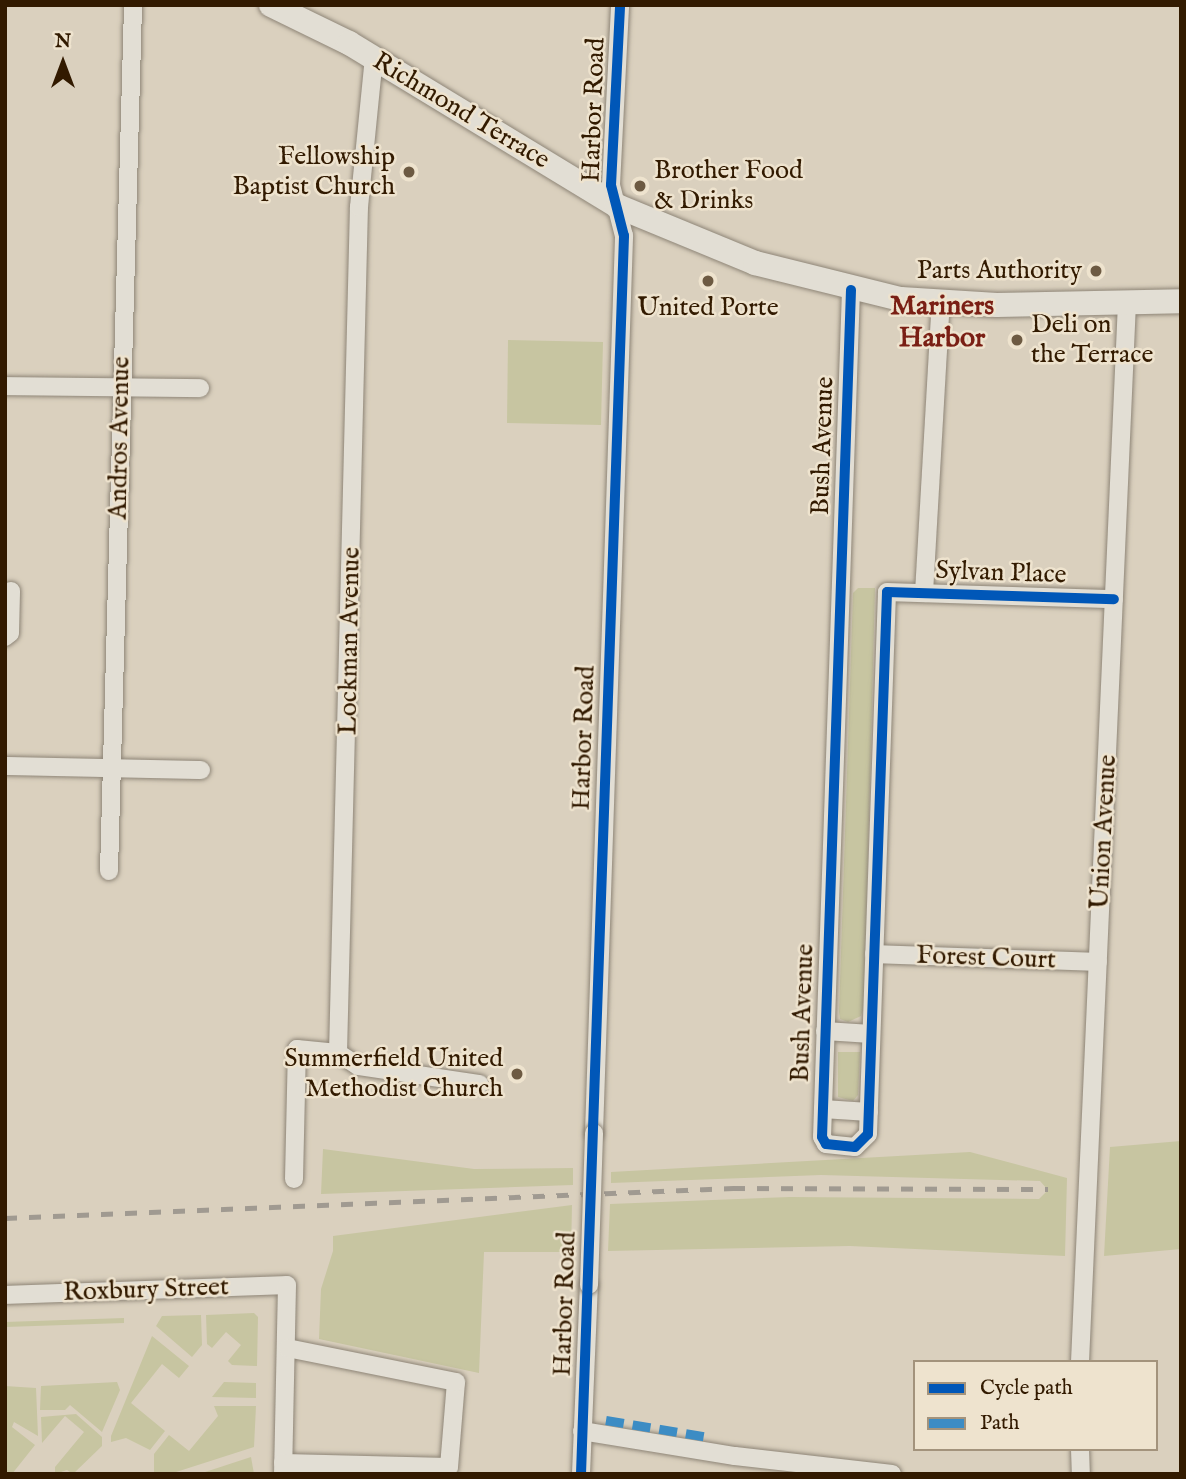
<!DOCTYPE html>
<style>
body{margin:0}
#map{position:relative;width:1186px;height:1479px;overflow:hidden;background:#dad0be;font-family:"IM FELL English",serif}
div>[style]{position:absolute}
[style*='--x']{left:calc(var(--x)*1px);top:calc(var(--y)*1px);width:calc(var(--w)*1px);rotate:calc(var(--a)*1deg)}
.green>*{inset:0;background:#c7c5a1}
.roads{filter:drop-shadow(0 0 2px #8e8577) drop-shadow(0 0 2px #8e8577)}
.street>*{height:18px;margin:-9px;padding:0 9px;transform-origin:9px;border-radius:9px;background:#e2ded4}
.secondary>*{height:24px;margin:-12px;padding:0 12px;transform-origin:12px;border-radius:12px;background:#e2ded4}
.rail>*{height:5px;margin-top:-2.5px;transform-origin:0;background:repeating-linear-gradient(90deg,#a09a91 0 12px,transparent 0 24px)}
.bridges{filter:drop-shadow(0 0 2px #8e8577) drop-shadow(0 0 2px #8e8577)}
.street-bridge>*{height:18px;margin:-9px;padding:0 9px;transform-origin:9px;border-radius:9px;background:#e2ded4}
.quiet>*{height:9px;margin-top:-4.5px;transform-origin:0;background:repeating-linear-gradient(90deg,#3c8cc4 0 18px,transparent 0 27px)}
.cycleway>*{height:10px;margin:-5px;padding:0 5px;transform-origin:5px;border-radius:5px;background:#0057b8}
.dots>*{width:19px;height:19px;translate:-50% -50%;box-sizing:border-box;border:4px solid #eee3ce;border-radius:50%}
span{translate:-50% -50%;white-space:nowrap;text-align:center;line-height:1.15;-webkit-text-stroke:5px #eee3ce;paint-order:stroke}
.street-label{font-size:26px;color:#321a00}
.poi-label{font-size:26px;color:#321a00}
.right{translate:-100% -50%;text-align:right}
.left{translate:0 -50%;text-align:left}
.neighbourhood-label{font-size:28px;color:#7a1f14;font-weight:700}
.frame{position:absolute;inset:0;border:7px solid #321a00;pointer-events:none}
.legend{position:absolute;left:913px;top:1360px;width:245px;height:91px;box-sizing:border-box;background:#eee3ce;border:2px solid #a3937c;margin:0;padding:9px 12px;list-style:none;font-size:21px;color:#321a00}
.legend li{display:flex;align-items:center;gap:14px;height:35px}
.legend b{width:35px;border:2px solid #a3937c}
.north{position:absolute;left:28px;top:28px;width:70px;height:70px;-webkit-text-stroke:5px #eee3ce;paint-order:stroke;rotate:0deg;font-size:19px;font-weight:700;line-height:28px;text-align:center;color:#321a00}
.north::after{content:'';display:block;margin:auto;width:24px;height:32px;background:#321a00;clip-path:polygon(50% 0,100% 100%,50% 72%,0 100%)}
</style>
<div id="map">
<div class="green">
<div style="clip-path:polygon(508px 340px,603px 342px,601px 425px,507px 423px)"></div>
<div style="clip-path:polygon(858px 588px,875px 588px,864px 1007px,861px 1016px,848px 1022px,840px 1019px,839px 1012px,853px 593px)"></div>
<div style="clip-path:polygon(838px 1052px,860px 1052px,858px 1095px,853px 1101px,838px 1097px)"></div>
<div style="clip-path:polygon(1181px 1141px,1181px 1249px,1104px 1256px,1110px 1147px)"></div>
<div style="clip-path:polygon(323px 1149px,474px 1169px,573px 1168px,573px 1185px,321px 1194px)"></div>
<div style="clip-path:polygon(970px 1152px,1067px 1178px,1065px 1256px,850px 1246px,608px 1251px,610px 1204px,790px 1197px,1039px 1199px,1048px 1190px,1040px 1181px,821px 1175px,611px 1183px,611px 1172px)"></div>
<div style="clip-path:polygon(572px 1205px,571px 1252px,484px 1252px,479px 1373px,319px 1339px,321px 1289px,333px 1251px,333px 1236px)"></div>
<div style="clip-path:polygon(254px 1313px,258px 1317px,257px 1366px,232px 1365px,228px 1361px,241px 1345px,226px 1332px,212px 1348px,207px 1344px,206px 1315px)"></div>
<div style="clip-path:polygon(201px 1315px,202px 1345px,192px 1357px,156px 1326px,162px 1316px)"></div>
<div style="clip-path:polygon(124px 1318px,124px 1323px,5px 1327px,5px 1322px)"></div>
<div style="clip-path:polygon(152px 1336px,189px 1366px,179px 1378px,162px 1364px,131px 1403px,165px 1431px,150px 1450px,126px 1438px,111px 1442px,111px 1436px)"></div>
<div style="clip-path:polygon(117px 1382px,120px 1390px,102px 1432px,70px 1405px,65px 1410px,40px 1410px,41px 1386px)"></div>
<div style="clip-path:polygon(224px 1382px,256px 1383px,256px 1398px,212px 1397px)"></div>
<div style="clip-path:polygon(5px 1386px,36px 1388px,38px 1436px,14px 1422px,12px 1427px,35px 1445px,12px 1474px,5px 1474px)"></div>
<div style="clip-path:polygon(214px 1406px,256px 1406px,254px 1447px,173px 1473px,154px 1472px,154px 1454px,169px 1435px,189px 1451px,218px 1416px)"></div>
<div style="clip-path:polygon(76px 1414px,102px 1437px,102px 1446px,73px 1474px,67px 1470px,55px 1474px,55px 1467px,84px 1432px,65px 1416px,42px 1443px,41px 1417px)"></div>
<div style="clip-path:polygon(251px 1457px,254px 1474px,199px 1474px)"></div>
</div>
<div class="roads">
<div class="street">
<div style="--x:851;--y:290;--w:847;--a:91.96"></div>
<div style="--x:822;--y:1137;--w:8;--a:60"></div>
<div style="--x:826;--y:1144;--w:29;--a:6"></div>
<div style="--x:855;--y:1147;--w:18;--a:-45"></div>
<div style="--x:868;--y:1134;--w:542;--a:-87.99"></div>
<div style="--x:887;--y:592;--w:227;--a:1.8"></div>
<div style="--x:5;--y:386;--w:195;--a:0.6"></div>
<div style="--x:924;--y:593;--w:291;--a:-86.7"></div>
<div style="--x:5;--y:637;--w:6;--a:-39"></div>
<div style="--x:10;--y:633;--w:42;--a:-88.6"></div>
<div style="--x:5;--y:766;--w:196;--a:1.2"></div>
<div style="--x:109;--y:871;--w:866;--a:-88.41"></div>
<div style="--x:874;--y:954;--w:224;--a:2"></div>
<div style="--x:825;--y:1031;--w:46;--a:3.7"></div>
<div style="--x:338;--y:1053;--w:846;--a:-88.58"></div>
<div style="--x:359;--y:207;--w:150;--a:-84.3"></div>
<div style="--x:338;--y:1053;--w:24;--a:33"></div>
<div style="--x:358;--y:1066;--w:123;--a:8.4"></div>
<div style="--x:823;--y:1109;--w:46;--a:3.7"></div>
<div style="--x:594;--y:1133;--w:898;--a:-88.08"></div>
<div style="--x:624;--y:236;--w:53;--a:-104.3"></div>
<div style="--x:611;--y:185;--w:180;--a:-87.1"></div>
<div style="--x:294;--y:1179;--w:130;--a:-88.7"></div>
<div style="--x:297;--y:1049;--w:41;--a:5.6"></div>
<div style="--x:5;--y:1295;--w:282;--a:-2"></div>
<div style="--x:287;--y:1285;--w:189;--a:91.2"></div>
<div style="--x:1080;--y:1362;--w:1060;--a:-87.46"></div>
<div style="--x:582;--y:1431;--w:155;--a:9.3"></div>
<div style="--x:735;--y:1456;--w:158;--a:6.5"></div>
<div style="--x:1080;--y:1449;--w:25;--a:88"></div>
<div style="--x:283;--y:1463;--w:166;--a:1.4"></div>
<div style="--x:449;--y:1467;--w:85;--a:-85.3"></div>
<div style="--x:456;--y:1382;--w:172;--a:-168.6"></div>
<div style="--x:581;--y:1474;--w:189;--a:-87.6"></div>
</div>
<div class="secondary">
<div style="--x:271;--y:5;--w:87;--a:26"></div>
<div style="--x:349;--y:43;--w:314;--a:31.3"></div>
<div style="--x:617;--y:206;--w:149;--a:22.4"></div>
<div style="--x:755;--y:263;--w:150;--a:13.9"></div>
<div style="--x:901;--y:299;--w:96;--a:3.6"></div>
<div style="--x:997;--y:305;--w:184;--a:-1.2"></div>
</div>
</div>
<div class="rail">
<div style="--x:5;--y:1218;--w:729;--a:-2.36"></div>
<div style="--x:733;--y:1188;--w:315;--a:0.2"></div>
</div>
<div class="bridges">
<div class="street-bridge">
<div style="--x:589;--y:1285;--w:152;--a:-88.1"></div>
</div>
</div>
<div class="quiet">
<div style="--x:606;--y:1420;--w:104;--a:9.4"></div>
</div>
<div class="cycleway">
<div style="--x:851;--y:290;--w:847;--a:91.96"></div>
<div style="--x:822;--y:1137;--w:8;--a:60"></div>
<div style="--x:826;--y:1144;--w:29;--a:6"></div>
<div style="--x:855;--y:1147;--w:18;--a:-45"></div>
<div style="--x:868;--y:1134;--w:542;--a:-87.99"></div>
<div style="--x:887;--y:592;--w:227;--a:1.8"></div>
<div style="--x:581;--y:1474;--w:1239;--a:-88.01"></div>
<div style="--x:624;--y:236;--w:53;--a:-104.3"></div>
<div style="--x:611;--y:185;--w:180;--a:-87.1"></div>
</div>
<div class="dots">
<div style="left:409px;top:172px;background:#6d5a42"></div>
<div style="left:640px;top:186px;background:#6d5a42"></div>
<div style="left:1096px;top:271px;background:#6d5a42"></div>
<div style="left:708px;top:281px;background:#6d5a42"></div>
<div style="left:1017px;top:340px;background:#6d5a42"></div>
<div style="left:517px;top:1074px;background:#6d5a42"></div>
</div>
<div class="street-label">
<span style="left:594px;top:110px;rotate:-88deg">Harbor Road</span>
<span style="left:461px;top:111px;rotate:31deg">Richmond Terrace</span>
<span style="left:120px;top:438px;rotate:-89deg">Andros Avenue</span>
<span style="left:823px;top:446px;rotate:-88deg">Bush Avenue</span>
<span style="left:1001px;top:573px;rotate:2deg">Sylvan Place</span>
<span style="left:350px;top:641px;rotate:-89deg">Lockman Avenue</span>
<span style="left:584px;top:738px;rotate:-88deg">Harbor Road</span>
<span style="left:1104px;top:832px;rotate:-87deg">Union Avenue</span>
<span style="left:986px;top:958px;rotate:2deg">Forest Court</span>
<span style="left:803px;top:1013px;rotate:-88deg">Bush Avenue</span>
<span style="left:146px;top:1290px;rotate:-2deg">Roxbury Street</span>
<span style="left:565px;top:1304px;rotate:-88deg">Harbor Road</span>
</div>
<div class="poi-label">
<span class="right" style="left:395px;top:172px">Fellowship<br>Baptist Church</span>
<span class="left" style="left:654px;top:186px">Brother Food<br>&amp; Drinks</span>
<span class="right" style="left:1082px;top:271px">Parts Authority</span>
<span style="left:708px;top:308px">United Porte</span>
<span class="left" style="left:1031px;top:340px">Deli on<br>the Terrace</span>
<span class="right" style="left:503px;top:1074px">Summerfield United<br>Methodist Church</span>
</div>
<div class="neighbourhood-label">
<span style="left:942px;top:323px">Mariners<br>Harbor</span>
</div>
<div class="frame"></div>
<ul class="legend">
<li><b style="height:9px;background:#0057b8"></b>Cycle path</li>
<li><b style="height:9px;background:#3c8cc4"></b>Path</li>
</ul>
<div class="north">N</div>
</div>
